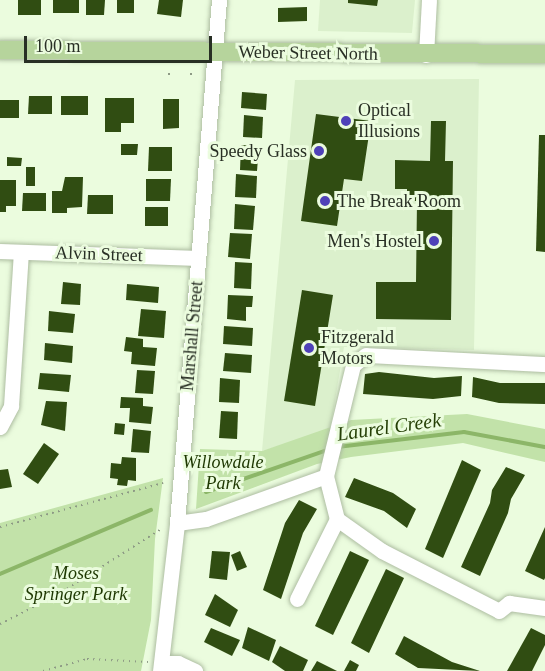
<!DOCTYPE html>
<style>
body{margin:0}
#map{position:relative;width:545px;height:671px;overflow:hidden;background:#ebfcde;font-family:Georgia,serif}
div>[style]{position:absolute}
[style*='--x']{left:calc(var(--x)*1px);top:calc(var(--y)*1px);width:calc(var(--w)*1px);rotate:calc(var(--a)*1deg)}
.built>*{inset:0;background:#dbf0cc}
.green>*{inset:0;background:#c2e2a9}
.stream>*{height:4px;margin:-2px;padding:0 2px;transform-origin:2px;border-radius:2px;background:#8cb668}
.building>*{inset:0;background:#304d12}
.path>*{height:2px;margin-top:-1px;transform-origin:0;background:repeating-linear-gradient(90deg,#8d9a85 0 1.5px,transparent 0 6px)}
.roads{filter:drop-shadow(0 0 2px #adbda1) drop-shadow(0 0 2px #adbda1)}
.minor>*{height:15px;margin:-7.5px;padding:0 7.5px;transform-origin:7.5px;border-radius:7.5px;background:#fff}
.major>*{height:18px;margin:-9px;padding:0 9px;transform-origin:9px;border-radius:9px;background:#b6d49c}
.dots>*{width:16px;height:16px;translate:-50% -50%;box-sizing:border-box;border:3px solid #ebfcde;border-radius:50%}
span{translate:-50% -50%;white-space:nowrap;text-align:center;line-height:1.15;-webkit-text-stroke:6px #ebfcde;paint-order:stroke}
.street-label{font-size:18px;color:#282f24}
.poi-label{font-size:18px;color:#282f24}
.left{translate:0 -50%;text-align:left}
.right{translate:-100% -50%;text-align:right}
.park-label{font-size:18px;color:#1d3700;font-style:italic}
.water-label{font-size:20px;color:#243f05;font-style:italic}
.scale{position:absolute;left:24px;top:36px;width:188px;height:27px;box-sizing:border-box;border:3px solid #282f24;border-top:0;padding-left:8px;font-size:18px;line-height:21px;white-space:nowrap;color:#282f24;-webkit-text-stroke:4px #ebfcde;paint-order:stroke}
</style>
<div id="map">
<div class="built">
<div style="clip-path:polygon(320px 0,415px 0,412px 33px,318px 31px)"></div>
<div style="clip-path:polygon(479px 79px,474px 350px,344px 347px,330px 430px,262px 451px,295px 80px)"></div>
</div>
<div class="green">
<div style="clip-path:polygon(467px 414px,545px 429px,545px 462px,463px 443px,351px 457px,317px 464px,196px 509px,200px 449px,262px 451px,351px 420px)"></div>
<div style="clip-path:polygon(163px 478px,155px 539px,151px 620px,141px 671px,0 671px,0 523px)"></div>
</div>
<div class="stream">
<div style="--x:337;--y:447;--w:128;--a:-6.7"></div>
<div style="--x:464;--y:432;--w:82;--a:10.5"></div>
<div style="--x:206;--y:492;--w:128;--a:-19.1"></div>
<div style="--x:0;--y:574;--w:164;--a:-23"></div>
</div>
<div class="building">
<div style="clip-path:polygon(18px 0,41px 0,41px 15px,18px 15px)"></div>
<div style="clip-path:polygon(53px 0,79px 0,79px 13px,53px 13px)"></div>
<div style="clip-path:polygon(86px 0,105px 0,104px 15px,86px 15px)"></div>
<div style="clip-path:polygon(117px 0,134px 0,134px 13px,117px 13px)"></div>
<div style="clip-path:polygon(159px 0,183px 0,181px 17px,157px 14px)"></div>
<div style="clip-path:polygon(348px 0,378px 0,377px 6px,348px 3px)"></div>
<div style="clip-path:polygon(307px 7px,307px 21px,278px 22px,278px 8px)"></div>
<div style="clip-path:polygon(242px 92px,267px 94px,266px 110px,241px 108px)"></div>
<div style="clip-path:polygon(29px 96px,52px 96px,52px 114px,28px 114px)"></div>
<div style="clip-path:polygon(61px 96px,88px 96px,88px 115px,61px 115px)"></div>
<div style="clip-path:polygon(105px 98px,134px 98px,134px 123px,121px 123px,121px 132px,105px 132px)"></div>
<div style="clip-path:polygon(163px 99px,179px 99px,179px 128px,163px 129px)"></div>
<div style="clip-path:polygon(0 100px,19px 100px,19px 118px,0 118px)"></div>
<div style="clip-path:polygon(316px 114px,371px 121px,362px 181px,344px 179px,337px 226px,301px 221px)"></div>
<div style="clip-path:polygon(244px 115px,263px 117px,262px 138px,243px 137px)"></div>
<div style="clip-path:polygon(431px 121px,446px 121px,445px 161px,453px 161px,451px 320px,376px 319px,376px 282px,416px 282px,417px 201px,407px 201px,407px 189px,395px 189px,395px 160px,430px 161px)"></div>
<div style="clip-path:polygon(539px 135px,545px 135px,545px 252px,536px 251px)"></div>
<div style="clip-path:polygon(121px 144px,138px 144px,137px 155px,121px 155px)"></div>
<div style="clip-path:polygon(241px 145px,259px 146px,257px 171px,240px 170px)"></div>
<div style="clip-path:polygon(149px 147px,172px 147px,172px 171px,148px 171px)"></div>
<div style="clip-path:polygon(7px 157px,22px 158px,21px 166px,7px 166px)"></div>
<div style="clip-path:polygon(26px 167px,35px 167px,35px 186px,26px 186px)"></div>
<div style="clip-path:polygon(236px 174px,257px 176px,256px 198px,235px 197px)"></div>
<div style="clip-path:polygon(65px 177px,83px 177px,82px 207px,67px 208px,67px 213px,52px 213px,52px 191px,62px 191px)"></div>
<div style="clip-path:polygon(146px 179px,171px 179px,170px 201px,146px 201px)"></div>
<div style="clip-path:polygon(0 180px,16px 180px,16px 206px,6px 206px,6px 212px,0 212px)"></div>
<div style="clip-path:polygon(23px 193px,46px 193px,46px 211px,22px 211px)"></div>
<div style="clip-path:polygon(88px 195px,113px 195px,113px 214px,87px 214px)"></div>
<div style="clip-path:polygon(235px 204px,255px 206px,253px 230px,234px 229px)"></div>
<div style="clip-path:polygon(145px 207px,168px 207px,168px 226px,145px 226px)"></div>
<div style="clip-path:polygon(230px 233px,252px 234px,250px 259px,228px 257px)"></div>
<div style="clip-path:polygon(235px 262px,252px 263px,251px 289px,234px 288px)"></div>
<div style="clip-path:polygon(63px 282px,81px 284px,80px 305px,61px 304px)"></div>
<div style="clip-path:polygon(127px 284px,159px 287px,158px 303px,126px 300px)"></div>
<div style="clip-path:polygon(302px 290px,333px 295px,315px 406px,284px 401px)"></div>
<div style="clip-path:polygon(228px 295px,253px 296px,252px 307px,246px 307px,246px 321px,227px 319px)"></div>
<div style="clip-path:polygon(141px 309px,166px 311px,164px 338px,138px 336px)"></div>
<div style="clip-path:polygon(49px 311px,75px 314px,73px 333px,48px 331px)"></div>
<div style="clip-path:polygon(224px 326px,253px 328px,252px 346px,223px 344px)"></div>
<div style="clip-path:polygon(126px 337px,143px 339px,143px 347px,157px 348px,155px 366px,131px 364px,132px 352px,124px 351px)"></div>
<div style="clip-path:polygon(45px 343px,73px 346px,72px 363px,44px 360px)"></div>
<div style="clip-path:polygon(225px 353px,252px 355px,251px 373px,223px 371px)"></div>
<div style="clip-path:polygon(137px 370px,155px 371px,153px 394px,135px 393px)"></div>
<div style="clip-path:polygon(379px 372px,434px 378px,462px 376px,461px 396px,433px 399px,363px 394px,365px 374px)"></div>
<div style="clip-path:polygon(40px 373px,71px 375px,69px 392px,38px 389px)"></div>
<div style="clip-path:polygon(473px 377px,500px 383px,545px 383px,545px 404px,499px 403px,472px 397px)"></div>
<div style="clip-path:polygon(220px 378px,240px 380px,239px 403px,219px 402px)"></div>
<div style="clip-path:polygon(121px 397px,143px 398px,143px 406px,153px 407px,151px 424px,129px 422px,130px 408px,120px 408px)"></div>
<div style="clip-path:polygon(46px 401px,67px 402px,65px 431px,41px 425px)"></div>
<div style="clip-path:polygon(221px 411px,238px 412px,237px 439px,219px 438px)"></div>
<div style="clip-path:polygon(115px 423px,125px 424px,124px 435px,114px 434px)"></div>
<div style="clip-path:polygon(133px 429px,151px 431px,149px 453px,131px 452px)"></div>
<div style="clip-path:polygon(44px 443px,59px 454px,38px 484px,23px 474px)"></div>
<div style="clip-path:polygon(122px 457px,136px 458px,136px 481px,128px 480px,127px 486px,117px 485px,118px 479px,110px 478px,111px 463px,121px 464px)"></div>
<div style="clip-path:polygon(462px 460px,481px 470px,443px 558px,425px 549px)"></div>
<div style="clip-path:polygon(506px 467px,525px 475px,511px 499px,508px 513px,480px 576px,461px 567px,490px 503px,492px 490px)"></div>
<div style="clip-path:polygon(8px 469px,12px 487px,0 489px,0 470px)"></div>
<div style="clip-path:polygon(354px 478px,393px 493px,416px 509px,407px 528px,384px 511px,345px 497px)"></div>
<div style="clip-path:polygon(299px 500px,317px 509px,303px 533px,281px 599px,263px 590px,285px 523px)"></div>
<div style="clip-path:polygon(545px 527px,545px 578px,544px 580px,525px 571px)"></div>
<div style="clip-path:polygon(212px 551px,230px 552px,227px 580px,209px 578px)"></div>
<div style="clip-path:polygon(240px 551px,247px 567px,237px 571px,231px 555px)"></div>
<div style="clip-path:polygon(350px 551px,369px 560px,333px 635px,315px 626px)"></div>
<div style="clip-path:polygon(386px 569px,404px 578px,369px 653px,351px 643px)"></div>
<div style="clip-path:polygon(215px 594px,238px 610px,230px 627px,205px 615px)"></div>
<div style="clip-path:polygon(248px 627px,276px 640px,269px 661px,242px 648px)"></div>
<div style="clip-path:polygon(211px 628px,240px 640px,232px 656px,204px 642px)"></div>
<div style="clip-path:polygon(531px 628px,545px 635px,545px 645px,532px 671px,507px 671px)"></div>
<div style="clip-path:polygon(404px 636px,452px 662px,480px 671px,418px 668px,395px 654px)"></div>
<div style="clip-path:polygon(280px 646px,308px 660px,303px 671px,285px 671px,272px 662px)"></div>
<div style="clip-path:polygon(350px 660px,359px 665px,356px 671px,344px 671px)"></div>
<div style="clip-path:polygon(317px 661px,337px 671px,311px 671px)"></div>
</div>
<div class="path">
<div style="--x:169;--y:75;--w:3;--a:-90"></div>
<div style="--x:191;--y:75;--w:2;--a:-90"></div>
<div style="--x:0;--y:527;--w:169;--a:-15.1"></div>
<div style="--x:0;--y:624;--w:64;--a:-27"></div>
<div style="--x:57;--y:595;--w:125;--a:-32.3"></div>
<div style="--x:43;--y:671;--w:46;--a:-15.3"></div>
<div style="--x:87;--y:659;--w:61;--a:2.8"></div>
</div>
<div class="roads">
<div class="minor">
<div style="--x:426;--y:55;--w:55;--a:-86.9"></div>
<div style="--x:0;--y:251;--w:198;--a:2"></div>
<div style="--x:0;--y:427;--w:24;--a:-62"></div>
<div style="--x:11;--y:406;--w:154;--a:-86.3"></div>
<div style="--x:326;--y:476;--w:44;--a:75.7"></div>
<div style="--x:337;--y:519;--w:55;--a:35.4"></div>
<div style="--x:382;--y:551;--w:131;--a:27.1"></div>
<div style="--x:499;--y:611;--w:13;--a:-39"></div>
<div style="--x:509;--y:603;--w:36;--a:8"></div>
<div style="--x:177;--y:523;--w:29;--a:-8"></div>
<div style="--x:206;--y:519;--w:127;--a:-19.7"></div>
<div style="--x:326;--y:476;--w:114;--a:-76.3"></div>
<div style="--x:353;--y:365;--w:16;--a:-38"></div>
<div style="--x:366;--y:355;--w:179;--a:2.9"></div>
<div style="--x:297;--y:599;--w:89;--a:-63.4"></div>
<div style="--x:163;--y:663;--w:15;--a:0"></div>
<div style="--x:178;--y:663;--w:19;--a:25"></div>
<div style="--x:160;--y:671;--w:149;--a:-83.4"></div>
<div style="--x:177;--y:523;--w:525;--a:-85.41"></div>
</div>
<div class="major">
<div style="--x:0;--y:50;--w:545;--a:0.42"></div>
</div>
</div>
<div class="dots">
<div style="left:346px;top:121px;background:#4f41b8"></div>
<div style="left:319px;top:151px;background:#4f41b8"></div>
<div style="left:325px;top:201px;background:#4f41b8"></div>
<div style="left:434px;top:241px;background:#4f41b8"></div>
<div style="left:309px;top:348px;background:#4f41b8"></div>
</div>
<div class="street-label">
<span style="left:308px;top:53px;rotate:1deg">Weber Street North</span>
<span style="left:99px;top:254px;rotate:2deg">Alvin Street</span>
<span style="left:192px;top:336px;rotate:-85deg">Marshall Street</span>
</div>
<div class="poi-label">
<span class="left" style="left:358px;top:121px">Optical<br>Illusions</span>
<span class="right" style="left:307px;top:151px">Speedy Glass</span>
<span class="left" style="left:337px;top:201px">The Break Room</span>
<span class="right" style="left:422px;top:241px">Men's Hostel</span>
<span class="left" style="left:321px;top:348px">Fitzgerald<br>Motors</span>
</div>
<div class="park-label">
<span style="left:223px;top:473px">Willowdale<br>Park</span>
<span style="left:76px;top:584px">Moses<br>Springer Park</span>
</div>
<div class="water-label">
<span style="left:389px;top:427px;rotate:-8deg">Laurel Creek</span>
</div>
<div class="scale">100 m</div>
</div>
